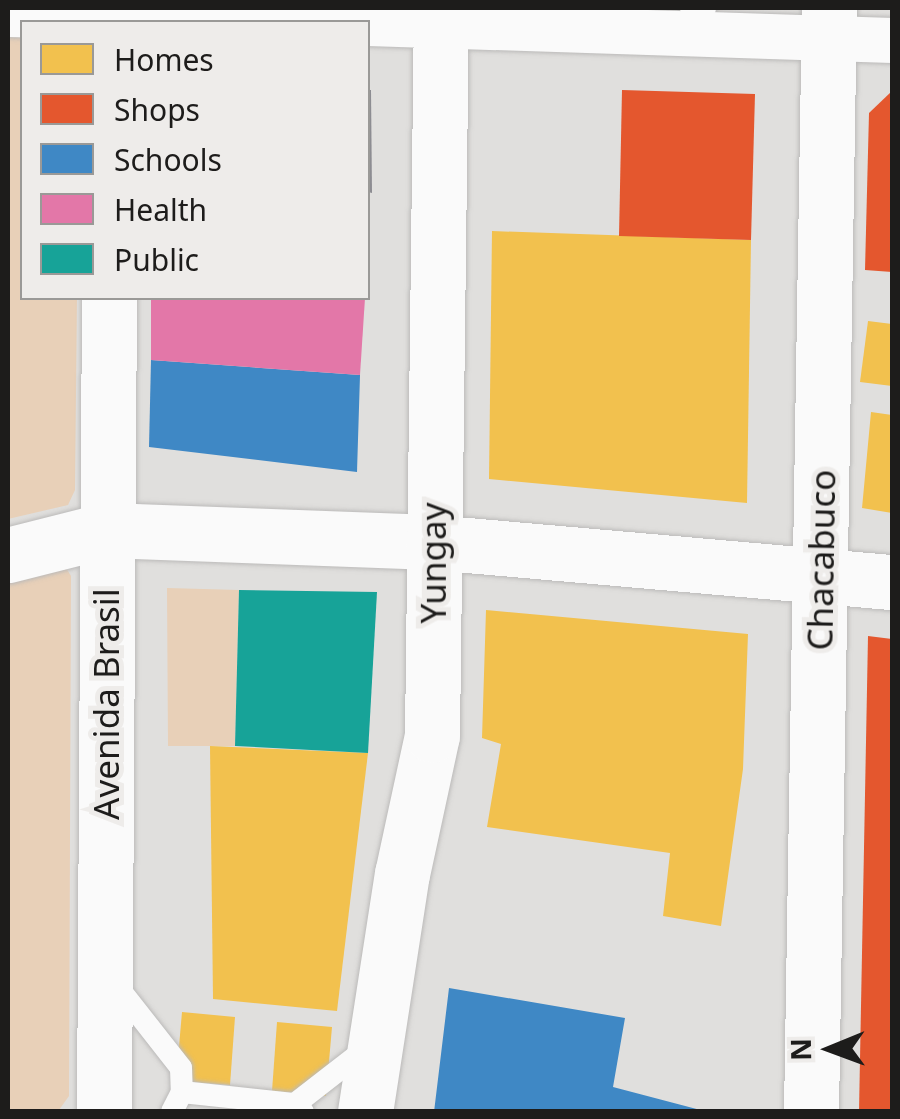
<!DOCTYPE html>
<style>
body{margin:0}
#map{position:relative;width:900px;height:1119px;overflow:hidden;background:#e0dfdd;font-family:"Noto Sans",sans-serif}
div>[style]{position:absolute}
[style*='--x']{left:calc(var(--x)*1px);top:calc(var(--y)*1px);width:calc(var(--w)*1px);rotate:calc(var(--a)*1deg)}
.green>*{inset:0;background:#e8d0b8}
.homes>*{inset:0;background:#f2c14e}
.shops>*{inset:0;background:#e4572e}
.schools>*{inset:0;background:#3f88c5}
.health>*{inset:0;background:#e377a8}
.public>*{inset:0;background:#17a398}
.industry>*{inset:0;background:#8d8d92}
.roads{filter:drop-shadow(0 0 2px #bbbab9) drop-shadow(0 0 2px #bbbab9)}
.service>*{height:22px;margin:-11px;padding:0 11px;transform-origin:11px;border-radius:11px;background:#fafafa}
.minor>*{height:45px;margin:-22.5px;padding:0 22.5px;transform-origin:22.5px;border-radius:22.5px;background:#fafafa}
.tertiary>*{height:55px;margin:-27.5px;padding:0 27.5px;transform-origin:27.5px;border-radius:27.5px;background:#fafafa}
.secondary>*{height:55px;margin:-27.5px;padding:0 27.5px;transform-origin:27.5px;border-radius:27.5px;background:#fafafa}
span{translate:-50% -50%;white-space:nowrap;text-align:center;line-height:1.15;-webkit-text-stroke:10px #eeecea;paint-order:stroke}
.street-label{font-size:35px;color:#1d1c1b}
.frame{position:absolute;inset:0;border:10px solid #1d1c1b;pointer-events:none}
.legend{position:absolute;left:20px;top:20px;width:350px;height:280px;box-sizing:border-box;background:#eeecea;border:2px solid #9a9997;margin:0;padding:12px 18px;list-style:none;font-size:30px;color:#1d1c1b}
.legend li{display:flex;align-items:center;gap:20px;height:50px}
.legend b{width:50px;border:2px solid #9a9997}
.north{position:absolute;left:780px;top:999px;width:100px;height:100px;-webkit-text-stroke:8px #eeecea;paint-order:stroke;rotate:269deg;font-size:28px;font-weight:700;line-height:40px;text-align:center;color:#1d1c1b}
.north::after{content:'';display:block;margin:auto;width:35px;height:45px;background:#1d1c1b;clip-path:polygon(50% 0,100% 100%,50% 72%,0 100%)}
</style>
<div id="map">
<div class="green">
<div style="clip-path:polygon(8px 35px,22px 35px,22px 298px,77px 298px,75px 490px,68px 505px,8px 519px)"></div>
<div style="clip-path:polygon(63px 563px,71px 576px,69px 1096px,59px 1110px,8px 1111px,8px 568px)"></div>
<div style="clip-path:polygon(167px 588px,239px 590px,235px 746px,168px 746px)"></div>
</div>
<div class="homes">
<div style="clip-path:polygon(492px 231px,751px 240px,747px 503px,489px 479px)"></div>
<div style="clip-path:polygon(868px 321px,892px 324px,892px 386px,860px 382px)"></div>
<div style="clip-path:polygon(871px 412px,892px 415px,892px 513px,862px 508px)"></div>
<div style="clip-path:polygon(486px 610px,748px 634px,743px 769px,721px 926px,663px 916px,670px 853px,487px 827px,501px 744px,482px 738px)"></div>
<div style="clip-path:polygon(210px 746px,368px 753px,337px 1011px,213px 999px)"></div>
<div style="clip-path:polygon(182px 1012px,235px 1017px,230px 1085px,176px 1081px)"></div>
<div style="clip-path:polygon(277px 1022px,332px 1027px,326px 1096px,272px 1091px)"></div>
</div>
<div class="shops">
<div style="clip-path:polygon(622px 90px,755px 94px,751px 240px,619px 236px)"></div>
<div style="clip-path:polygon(892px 91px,892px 272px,865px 270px,869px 113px)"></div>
<div style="clip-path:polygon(868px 636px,892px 639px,892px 1112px,859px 1112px)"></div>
</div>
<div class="schools">
<div style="clip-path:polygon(151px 360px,360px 375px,357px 472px,149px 447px)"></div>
<div style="clip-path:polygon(449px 988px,625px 1018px,613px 1087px,708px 1112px,434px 1112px)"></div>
</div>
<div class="health">
<div style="clip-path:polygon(151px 298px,365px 298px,360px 375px,151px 360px)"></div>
</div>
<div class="public">
<div style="clip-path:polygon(239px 590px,377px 592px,368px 753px,235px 746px)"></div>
</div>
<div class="industry">
<div style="clip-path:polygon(368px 90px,371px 90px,372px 193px,368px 192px)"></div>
</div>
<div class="roads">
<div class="service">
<div style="--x:691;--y:8;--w:14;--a:0"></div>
<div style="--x:116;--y:985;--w:105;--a:51.9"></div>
<div style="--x:181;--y:1068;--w:24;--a:88"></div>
<div style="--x:182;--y:1092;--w:22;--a:117"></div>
<div style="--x:182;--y:1092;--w:114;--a:6.1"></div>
<div style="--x:295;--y:1104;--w:11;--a:45"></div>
<div style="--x:295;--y:1104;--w:91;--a:-37.9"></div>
</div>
<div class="minor">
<div style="--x:8;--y:14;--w:355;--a:1.3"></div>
<div style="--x:368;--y:23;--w:524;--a:1.86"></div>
</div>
<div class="tertiary">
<div style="--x:8;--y:555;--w:102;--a:-14.2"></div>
<div style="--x:107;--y:530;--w:326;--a:2.1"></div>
<div style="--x:433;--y:542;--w:461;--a:5"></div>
<div style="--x:365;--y:1112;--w:241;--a:-81.2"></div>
<div style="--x:402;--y:874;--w:142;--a:-77.8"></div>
<div style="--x:432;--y:735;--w:727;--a:-89.29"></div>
<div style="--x:811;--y:1112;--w:1104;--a:-89.07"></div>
</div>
<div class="secondary">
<div style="--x:107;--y:8;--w:14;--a:90"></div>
<div style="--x:104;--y:1112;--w:814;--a:-89.65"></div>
</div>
</div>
<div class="street-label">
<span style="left:821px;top:560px;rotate:-89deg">Chacabuco</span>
<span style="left:433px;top:563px;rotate:-90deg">Yungay</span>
<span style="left:106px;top:704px;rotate:-90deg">Avenida Brasil</span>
</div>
<div class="frame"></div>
<ul class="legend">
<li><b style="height:28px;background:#f2c14e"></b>Homes</li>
<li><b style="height:28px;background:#e4572e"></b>Shops</li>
<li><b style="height:28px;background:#3f88c5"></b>Schools</li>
<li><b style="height:28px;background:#e377a8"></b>Health</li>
<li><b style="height:28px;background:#17a398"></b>Public</li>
</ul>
<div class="north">N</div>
</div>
